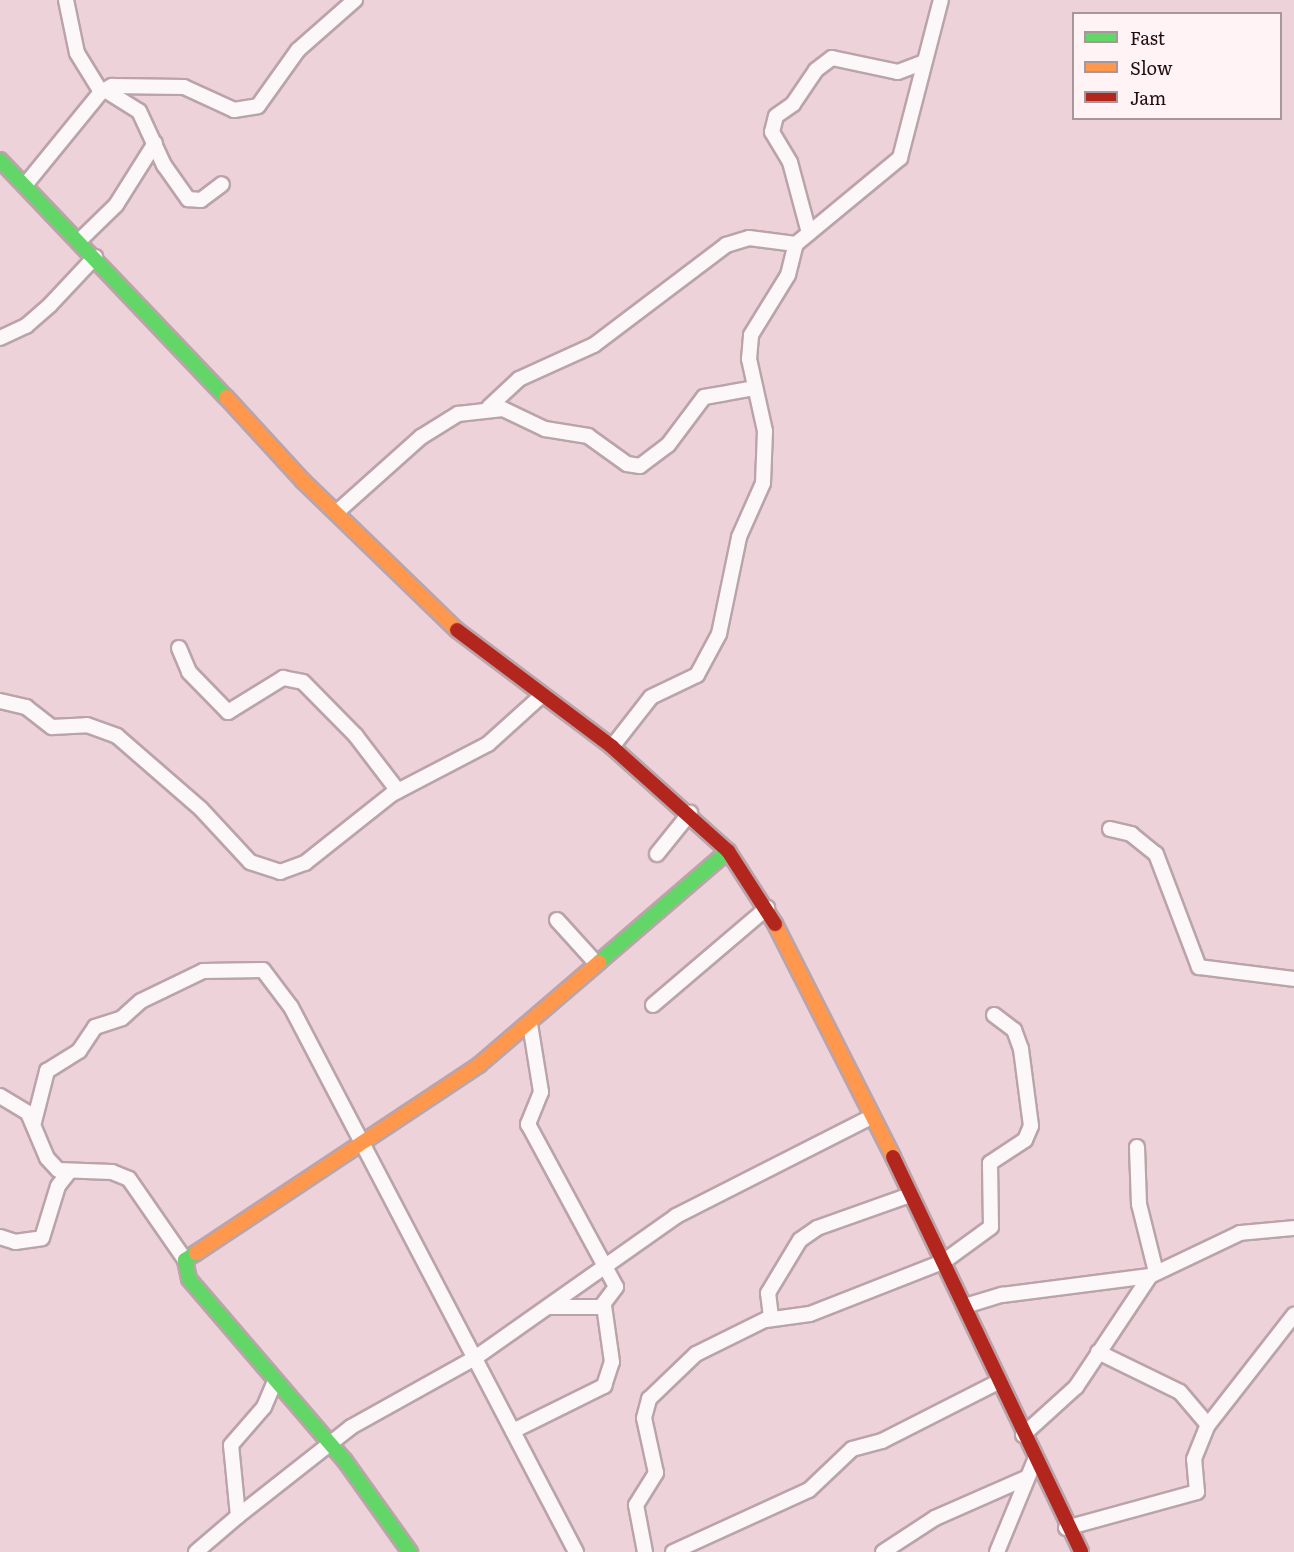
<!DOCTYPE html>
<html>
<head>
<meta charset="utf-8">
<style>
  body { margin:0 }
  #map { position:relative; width:1294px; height:1552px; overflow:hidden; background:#eed2d9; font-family:Literata,serif }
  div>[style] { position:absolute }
  .roads { filter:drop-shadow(2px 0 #baa4a9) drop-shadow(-2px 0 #baa4a9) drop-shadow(0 2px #baa4a9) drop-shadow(0 -2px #baa4a9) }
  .street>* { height:14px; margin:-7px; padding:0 7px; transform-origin:7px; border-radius:7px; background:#fcf8f9 }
  .fast>* { height:14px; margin:-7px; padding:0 7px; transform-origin:7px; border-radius:7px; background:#63d668 }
  .slow>* { height:14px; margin:-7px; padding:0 7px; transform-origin:7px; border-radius:7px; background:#ff974d }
  .jam>* { height:14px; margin:-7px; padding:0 7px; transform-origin:7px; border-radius:7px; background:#b3261e }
  span { translate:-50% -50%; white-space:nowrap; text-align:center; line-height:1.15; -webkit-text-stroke:4.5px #fff3f6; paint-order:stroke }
  .legend { position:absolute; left:1072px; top:12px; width:210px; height:108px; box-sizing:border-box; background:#fff3f6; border:2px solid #a6979b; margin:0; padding:8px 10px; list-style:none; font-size:18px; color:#200e13 }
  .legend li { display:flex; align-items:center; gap:12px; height:30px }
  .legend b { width:30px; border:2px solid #a6979b }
</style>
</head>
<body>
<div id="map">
  <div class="roads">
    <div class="street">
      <i style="left:66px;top:0;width:54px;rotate:78.3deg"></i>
      <i style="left:77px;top:53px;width:46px;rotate:58.4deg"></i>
      <i style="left:105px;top:90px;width:40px;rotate:32deg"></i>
      <i style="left:139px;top:111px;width:60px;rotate:65.2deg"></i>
      <i style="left:164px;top:165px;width:42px;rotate:54.8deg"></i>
      <i style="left:188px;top:199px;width:13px;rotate:4deg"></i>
      <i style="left:201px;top:200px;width:26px;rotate:-37deg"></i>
      <i style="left:26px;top:184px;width:119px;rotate:-50.8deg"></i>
      <i style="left:101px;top:92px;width:13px;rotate:-29deg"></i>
      <i style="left:112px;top:86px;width:72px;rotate:0.8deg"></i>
      <i style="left:184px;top:87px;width:55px;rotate:24.7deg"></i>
      <i style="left:234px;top:110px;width:24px;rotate:-9deg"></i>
      <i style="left:258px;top:106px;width:69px;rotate:-54.5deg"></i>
      <i style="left:298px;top:50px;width:76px;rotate:-41.3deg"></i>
      <i style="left:809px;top:233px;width:73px;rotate:-105deg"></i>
      <i style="left:790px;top:162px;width:35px;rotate:-121deg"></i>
      <i style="left:772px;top:132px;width:16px;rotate:-76deg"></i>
      <i style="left:776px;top:116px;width:21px;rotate:-35deg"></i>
      <i style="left:793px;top:104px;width:41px;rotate:-55.9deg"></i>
      <i style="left:816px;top:70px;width:20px;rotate:-37deg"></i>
      <i style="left:832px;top:58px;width:67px;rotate:12deg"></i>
      <i style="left:898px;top:72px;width:26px;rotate:-21deg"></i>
      <i style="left:79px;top:241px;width:52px;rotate:-44.2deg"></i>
      <i style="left:116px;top:205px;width:73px;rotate:-57.8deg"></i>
      <i style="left:0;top:338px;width:29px;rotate:-25deg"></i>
      <i style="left:26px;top:326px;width:32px;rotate:-41deg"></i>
      <i style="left:50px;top:305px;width:66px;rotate:-46.8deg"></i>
      <i style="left:489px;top:407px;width:41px;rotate:-43deg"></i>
      <i style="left:519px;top:379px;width:82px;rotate:-24.4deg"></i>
      <i style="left:594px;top:345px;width:166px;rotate:-37.1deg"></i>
      <i style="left:726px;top:245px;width:24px;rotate:-17deg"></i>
      <i style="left:749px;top:238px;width:47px;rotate:7.3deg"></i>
      <i style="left:337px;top:512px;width:113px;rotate:-41.8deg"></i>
      <i style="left:421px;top:437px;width:44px;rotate:-31.9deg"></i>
      <i style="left:458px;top:414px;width:45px;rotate:-6.3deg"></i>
      <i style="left:503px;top:409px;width:47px;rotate:25.5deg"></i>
      <i style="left:545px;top:429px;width:44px;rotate:9.2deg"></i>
      <i style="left:588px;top:436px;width:48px;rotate:35.7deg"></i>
      <i style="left:627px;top:464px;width:13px;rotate:9deg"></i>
      <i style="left:640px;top:466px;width:35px;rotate:-37deg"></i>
      <i style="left:668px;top:445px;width:60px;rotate:-53.1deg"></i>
      <i style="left:704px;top:397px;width:52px;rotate:-10deg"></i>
      <i style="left:179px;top:648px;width:26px;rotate:67deg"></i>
      <i style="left:189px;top:672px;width:56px;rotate:45.7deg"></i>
      <i style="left:228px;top:712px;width:65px;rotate:-31.7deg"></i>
      <i style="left:283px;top:678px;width:20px;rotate:11deg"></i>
      <i style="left:303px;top:682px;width:76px;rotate:45.5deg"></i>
      <i style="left:356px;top:736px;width:69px;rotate:52.6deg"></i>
      <i style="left:0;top:701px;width:27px;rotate:13deg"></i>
      <i style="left:26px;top:707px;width:33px;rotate:38deg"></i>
      <i style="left:52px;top:727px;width:35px;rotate:-3deg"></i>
      <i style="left:87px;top:725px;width:32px;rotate:20deg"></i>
      <i style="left:117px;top:736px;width:111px;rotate:41deg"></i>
      <i style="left:201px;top:809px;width:72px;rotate:47.2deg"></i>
      <i style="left:250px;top:862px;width:32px;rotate:18deg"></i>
      <i style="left:280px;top:872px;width:27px;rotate:-20deg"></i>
      <i style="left:305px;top:863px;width:111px;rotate:-38.4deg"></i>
      <i style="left:392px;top:794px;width:108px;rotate:-27.5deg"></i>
      <i style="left:488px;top:744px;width:70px;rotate:-42.1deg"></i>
      <i style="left:612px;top:747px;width:63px;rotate:-52deg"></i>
      <i style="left:651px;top:697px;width:51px;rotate:-25.6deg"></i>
      <i style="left:697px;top:675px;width:47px;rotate:-61.8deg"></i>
      <i style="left:719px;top:634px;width:99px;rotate:-78.3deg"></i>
      <i style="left:739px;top:537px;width:59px;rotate:-66deg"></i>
      <i style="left:763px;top:483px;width:52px;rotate:-87.8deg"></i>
      <i style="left:765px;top:431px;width:74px;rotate:-102.5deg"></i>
      <i style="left:749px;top:359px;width:24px;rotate:-85deg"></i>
      <i style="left:751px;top:335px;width:70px;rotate:-58.3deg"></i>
      <i style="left:788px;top:275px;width:32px;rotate:-76deg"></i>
      <i style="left:796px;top:244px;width:135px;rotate:-39.6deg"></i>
      <i style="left:900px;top:158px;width:163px;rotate:-75.5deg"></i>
      <i style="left:1110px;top:829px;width:22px;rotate:13deg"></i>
      <i style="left:1131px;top:834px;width:32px;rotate:39deg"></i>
      <i style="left:1156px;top:854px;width:121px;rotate:69.2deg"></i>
      <i style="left:1199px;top:967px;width:96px;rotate:7.2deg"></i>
      <i style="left:657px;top:854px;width:53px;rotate:-51.2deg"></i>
      <i style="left:557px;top:920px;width:58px;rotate:47.8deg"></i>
      <i style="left:653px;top:1005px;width:150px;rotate:-40.4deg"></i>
      <i style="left:530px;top:1024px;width:69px;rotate:80.8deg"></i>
      <i style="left:541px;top:1092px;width:35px;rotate:112deg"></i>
      <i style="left:528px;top:1124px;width:185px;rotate:61.6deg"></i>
      <i style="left:616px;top:1287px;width:25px;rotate:127deg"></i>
      <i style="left:601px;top:1307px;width:51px;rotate:180deg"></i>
      <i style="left:0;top:1096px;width:33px;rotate:31deg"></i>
      <i style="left:28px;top:1113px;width:49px;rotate:67.1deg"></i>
      <i style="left:47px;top:1158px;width:16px;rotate:47deg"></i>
      <i style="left:58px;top:1170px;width:54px;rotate:2.1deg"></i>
      <i style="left:112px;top:1172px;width:18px;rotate:22deg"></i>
      <i style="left:129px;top:1179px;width:98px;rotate:55.3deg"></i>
      <i style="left:34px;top:1122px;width:53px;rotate:-75.7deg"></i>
      <i style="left:47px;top:1071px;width:38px;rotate:-32deg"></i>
      <i style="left:79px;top:1051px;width:29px;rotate:-56deg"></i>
      <i style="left:95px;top:1027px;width:28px;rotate:-18deg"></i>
      <i style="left:122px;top:1018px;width:25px;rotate:-42deg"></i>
      <i style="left:141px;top:1001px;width:69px;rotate:-25.8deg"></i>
      <i style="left:203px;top:971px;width:60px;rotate:-1deg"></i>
      <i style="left:263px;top:970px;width:46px;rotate:52.9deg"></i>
      <i style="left:291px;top:1007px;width:615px;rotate:62.39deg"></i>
      <i style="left:1137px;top:1147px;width:57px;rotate:88deg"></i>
      <i style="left:1139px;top:1204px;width:70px;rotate:76deg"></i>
      <i style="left:0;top:1237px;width:16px;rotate:18deg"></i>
      <i style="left:15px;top:1242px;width:27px;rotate:-8deg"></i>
      <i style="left:42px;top:1238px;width:54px;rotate:-72.9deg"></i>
      <i style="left:58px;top:1186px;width:18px;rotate:-52deg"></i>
      <i style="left:965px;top:1306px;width:39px;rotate:-17deg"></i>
      <i style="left:1002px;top:1295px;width:149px;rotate:-7.3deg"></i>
      <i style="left:766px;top:1320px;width:44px;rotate:-7.8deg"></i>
      <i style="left:810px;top:1314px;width:143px;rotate:-21.4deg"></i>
      <i style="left:943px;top:1262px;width:59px;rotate:-36.1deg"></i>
      <i style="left:991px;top:1227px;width:64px;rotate:-90.9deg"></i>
      <i style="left:990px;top:1163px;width:42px;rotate:-33.3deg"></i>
      <i style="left:1025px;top:1140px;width:15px;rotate:-67deg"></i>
      <i style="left:1031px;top:1126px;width:78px;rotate:-97.4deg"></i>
      <i style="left:1021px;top:1049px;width:20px;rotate:-110deg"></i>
      <i style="left:1014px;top:1030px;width:25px;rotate:-143deg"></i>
      <i style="left:1098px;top:1352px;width:91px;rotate:26deg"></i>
      <i style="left:1180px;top:1392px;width:43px;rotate:49.7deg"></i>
      <i style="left:513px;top:1431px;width:102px;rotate:-26.3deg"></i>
      <i style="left:604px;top:1386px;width:25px;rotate:-72deg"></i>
      <i style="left:612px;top:1362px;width:57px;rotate:-98.1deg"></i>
      <i style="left:1023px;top:1435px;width:72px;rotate:-42.2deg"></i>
      <i style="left:1076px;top:1387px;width:133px;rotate:-56.3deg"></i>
      <i style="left:1150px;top:1276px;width:100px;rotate:-25.5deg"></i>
      <i style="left:1240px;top:1233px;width:54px;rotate:-5.3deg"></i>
      <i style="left:238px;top:1516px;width:144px;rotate:-38.2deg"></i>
      <i style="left:351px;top:1427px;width:142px;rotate:-29.1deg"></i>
      <i style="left:475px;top:1358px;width:246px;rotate:-35.2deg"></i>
      <i style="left:676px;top:1216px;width:219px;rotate:-26.9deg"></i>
      <i style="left:1066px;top:1528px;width:136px;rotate:-15.4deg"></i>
      <i style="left:1197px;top:1492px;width:33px;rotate:-95deg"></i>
      <i style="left:1194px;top:1459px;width:37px;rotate:-68deg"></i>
      <i style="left:1208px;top:1425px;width:140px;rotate:-52deg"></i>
      <i style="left:196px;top:1552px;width:55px;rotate:-40.6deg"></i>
      <i style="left:238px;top:1516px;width:71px;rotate:-95.6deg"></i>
      <i style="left:231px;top:1445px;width:50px;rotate:-49deg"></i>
      <i style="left:264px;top:1407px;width:25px;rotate:-67deg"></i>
      <i style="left:645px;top:1552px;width:48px;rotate:-100.8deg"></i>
      <i style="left:636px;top:1505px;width:38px;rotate:-58deg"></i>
      <i style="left:656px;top:1473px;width:56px;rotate:-102.3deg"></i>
      <i style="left:644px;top:1418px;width:20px;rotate:-75deg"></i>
      <i style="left:649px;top:1399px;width:65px;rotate:-43.8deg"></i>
      <i style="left:696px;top:1354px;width:84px;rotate:-26.3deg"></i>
      <i style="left:771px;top:1317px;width:24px;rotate:-97deg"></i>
      <i style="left:768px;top:1293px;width:62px;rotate:-58.9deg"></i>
      <i style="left:800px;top:1240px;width:21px;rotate:-35deg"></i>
      <i style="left:817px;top:1228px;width:99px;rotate:-19.5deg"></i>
      <i style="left:673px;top:1552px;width:149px;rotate:-24.5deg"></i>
      <i style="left:809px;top:1490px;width:59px;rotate:-43.6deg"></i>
      <i style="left:852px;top:1449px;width:31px;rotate:-15deg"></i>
      <i style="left:882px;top:1441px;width:128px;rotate:-27deg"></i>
      <i style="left:883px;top:1552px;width:62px;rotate:-33.2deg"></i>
      <i style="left:935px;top:1518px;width:99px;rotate:-23.7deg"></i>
      <i style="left:997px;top:1552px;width:100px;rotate:-67.6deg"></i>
    </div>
    <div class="fast">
      <i style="left:0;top:160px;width:327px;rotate:46.4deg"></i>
      <i style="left:599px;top:962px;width:170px;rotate:-40.7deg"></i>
      <i style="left:196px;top:1253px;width:13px;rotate:148deg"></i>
      <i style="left:185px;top:1260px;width:19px;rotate:78deg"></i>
      <i style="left:189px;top:1279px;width:240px;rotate:49.4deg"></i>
      <i style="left:345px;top:1461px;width:112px;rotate:54.5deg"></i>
    </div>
    <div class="slow">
      <i style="left:226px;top:397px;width:114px;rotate:47.5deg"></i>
      <i style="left:303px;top:481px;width:214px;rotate:44.1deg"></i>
      <i style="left:775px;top:924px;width:261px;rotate:63.1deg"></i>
      <i style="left:196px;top:1253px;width:340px;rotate:-33.6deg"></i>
      <i style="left:479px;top:1065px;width:158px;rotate:-40.6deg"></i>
    </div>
    <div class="jam">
      <i style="left:457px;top:630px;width:194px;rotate:37deg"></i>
      <i style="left:612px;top:747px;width:156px;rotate:41.9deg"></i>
      <i style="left:728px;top:851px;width:87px;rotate:57.2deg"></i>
      <i style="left:893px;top:1157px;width:437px;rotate:64.5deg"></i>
    </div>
  </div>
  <ul class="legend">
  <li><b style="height:8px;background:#63d668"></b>Fast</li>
  <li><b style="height:8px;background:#ff974d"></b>Slow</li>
  <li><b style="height:8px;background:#b3261e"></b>Jam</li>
  </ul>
</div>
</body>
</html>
